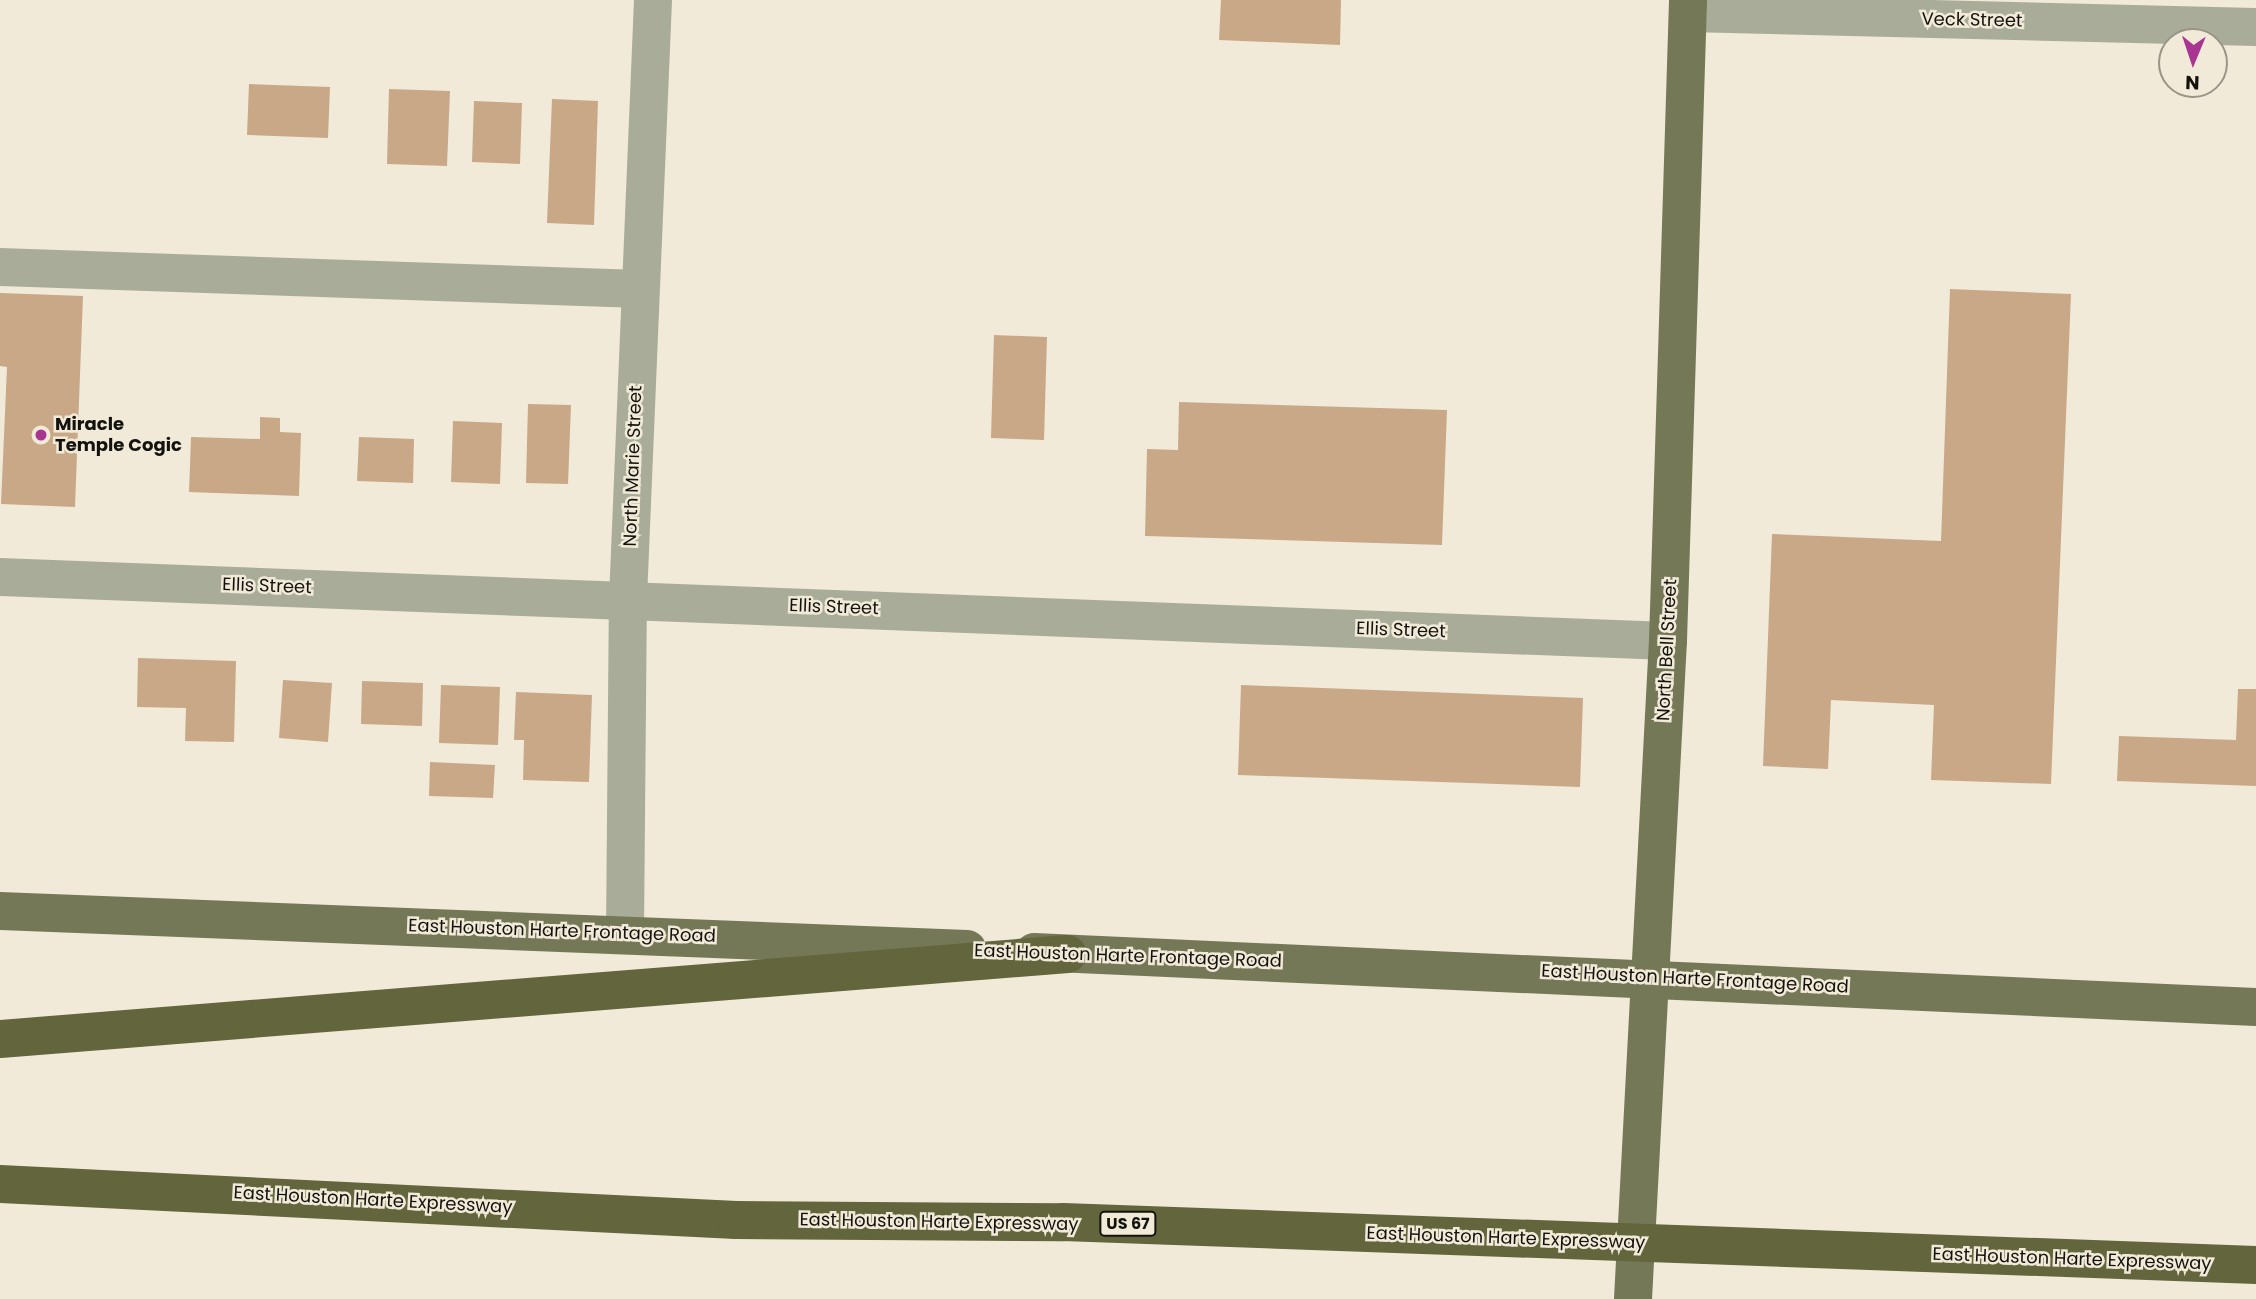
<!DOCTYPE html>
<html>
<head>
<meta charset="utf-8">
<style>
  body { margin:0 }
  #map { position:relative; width:2256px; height:1299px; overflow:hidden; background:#f1ead9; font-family:Poppins,sans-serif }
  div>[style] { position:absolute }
  .building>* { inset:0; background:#c9a887 }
  .minor>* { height:38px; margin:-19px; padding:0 19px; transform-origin:19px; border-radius:19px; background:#aaac9a }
  .major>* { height:38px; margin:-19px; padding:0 19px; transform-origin:19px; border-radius:19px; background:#757856 }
  .highway>* { height:38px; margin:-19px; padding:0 19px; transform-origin:19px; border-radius:19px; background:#63653d }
  .dots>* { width:19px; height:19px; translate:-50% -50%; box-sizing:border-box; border:4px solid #f1ead9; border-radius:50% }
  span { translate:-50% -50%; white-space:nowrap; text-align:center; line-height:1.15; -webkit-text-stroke:5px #f1ead9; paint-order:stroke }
  .shield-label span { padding:2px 5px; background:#f1ead9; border:2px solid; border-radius:5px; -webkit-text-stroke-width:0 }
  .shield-label { font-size:16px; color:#14120d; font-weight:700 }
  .street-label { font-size:18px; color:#14120d }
  .poi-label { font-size:18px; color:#14120d; font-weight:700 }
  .left { translate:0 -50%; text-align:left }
  .north { position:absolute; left:2158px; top:28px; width:70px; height:70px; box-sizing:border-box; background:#f1ead9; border:2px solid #999487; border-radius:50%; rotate:182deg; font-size:19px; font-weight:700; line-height:28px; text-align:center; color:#14120d }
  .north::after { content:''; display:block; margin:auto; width:24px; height:32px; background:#a73591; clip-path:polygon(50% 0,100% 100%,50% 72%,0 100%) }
</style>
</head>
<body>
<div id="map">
  <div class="building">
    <i style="clip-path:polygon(1221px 0,1341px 0,1340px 45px,1219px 40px)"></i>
    <i style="clip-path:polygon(249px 84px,330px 87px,328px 138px,247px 135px)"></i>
    <i style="clip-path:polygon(389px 89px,450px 91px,447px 166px,387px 164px)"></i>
    <i style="clip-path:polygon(552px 99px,598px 101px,594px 225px,547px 223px)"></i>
    <i style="clip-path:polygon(474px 101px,522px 103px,520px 164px,472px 162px)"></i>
    <i style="clip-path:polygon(1950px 289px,2071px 294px,2051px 784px,1931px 780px,1934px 705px,1831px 700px,1828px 769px,1763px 766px,1772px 534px,1941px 541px)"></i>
    <i style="clip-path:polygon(0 293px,83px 296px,75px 507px,1px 504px,7px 367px,0 366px)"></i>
    <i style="clip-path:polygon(994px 335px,1047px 337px,1044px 440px,991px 438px)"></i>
    <i style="clip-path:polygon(1179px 402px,1447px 410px,1442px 545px,1145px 536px,1147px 449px,1178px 450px)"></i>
    <i style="clip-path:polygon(528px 404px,571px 405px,568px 484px,526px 483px)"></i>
    <i style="clip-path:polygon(260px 417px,280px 418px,280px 432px,301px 433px,299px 496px,189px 492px,191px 437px,260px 439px)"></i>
    <i style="clip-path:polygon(453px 421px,502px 423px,500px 484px,451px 482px)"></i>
    <i style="clip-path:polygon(359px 437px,414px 439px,413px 483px,357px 481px)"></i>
    <i style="clip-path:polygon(138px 658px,236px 661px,234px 742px,185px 741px,186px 708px,137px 707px)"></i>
    <i style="clip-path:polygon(283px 680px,332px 683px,328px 742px,279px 738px)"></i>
    <i style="clip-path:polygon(362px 681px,423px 683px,422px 726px,361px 724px)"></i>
    <i style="clip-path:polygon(441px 685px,500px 687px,498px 745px,439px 743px)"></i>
    <i style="clip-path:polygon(1241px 685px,1583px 698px,1580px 787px,1238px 775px)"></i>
    <i style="clip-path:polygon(2238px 689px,2256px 689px,2256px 786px,2117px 781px,2119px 736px,2236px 740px)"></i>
    <i style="clip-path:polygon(516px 692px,592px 695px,589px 782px,523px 780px,524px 740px,514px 740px)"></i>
    <i style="clip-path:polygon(430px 762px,495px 765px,493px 798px,429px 796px)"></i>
  </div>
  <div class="minor">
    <i style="left:1688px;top:13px;width:568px;rotate:1.41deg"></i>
    <i style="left:0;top:267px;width:640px;rotate:1.97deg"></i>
    <i style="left:0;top:577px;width:1669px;rotate:2.2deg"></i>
    <i style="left:625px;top:933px;width:334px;rotate:-89.5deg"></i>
    <i style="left:628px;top:599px;width:600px;rotate:-87.61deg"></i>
  </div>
  <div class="major">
    <i style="left:0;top:911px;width:968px;rotate:2.25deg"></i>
    <i style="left:1034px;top:952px;width:1223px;rotate:2.58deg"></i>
    <i style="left:1633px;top:1299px;width:659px;rotate:-86.96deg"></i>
    <i style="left:1668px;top:641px;width:641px;rotate:-88.21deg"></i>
  </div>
  <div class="highway">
    <i style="left:0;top:1039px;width:1071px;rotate:-4.55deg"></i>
    <i style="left:0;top:1184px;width:737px;rotate:2.8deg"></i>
    <i style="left:736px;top:1220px;width:327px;rotate:0.4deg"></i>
    <i style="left:1063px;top:1222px;width:1194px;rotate:2.06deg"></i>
  </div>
  <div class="dots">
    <i style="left:41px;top:435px;background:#a73591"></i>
  </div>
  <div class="shield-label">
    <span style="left:1128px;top:1224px">US 67</span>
  </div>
  <div class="street-label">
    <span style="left:1972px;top:20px;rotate:1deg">Veck Street</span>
    <span style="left:633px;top:466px;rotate:-88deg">North Marie Street</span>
    <span style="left:267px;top:586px;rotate:2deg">Ellis Street</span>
    <span style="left:834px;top:607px;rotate:2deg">Ellis Street</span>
    <span style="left:1401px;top:630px;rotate:2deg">Ellis Street</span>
    <span style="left:1667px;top:650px;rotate:-87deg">North Bell Street</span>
    <span style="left:562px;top:931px;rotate:2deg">East Houston Harte Frontage Road</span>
    <span style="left:1128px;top:956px;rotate:2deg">East Houston Harte Frontage Road</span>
    <span style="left:1695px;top:979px;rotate:3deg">East Houston Harte Frontage Road</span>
    <span style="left:373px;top:1200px;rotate:3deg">East Houston Harte Expressway</span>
    <span style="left:939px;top:1222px;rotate:1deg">East Houston Harte Expressway</span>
    <span style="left:1506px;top:1238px;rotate:2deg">East Houston Harte Expressway</span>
    <span style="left:2072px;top:1259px;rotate:2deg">East Houston Harte Expressway</span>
  </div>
  <div class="poi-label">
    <span class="left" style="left:55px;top:435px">Miracle<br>Temple Cogic</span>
  </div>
  <div class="north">N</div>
</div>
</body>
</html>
